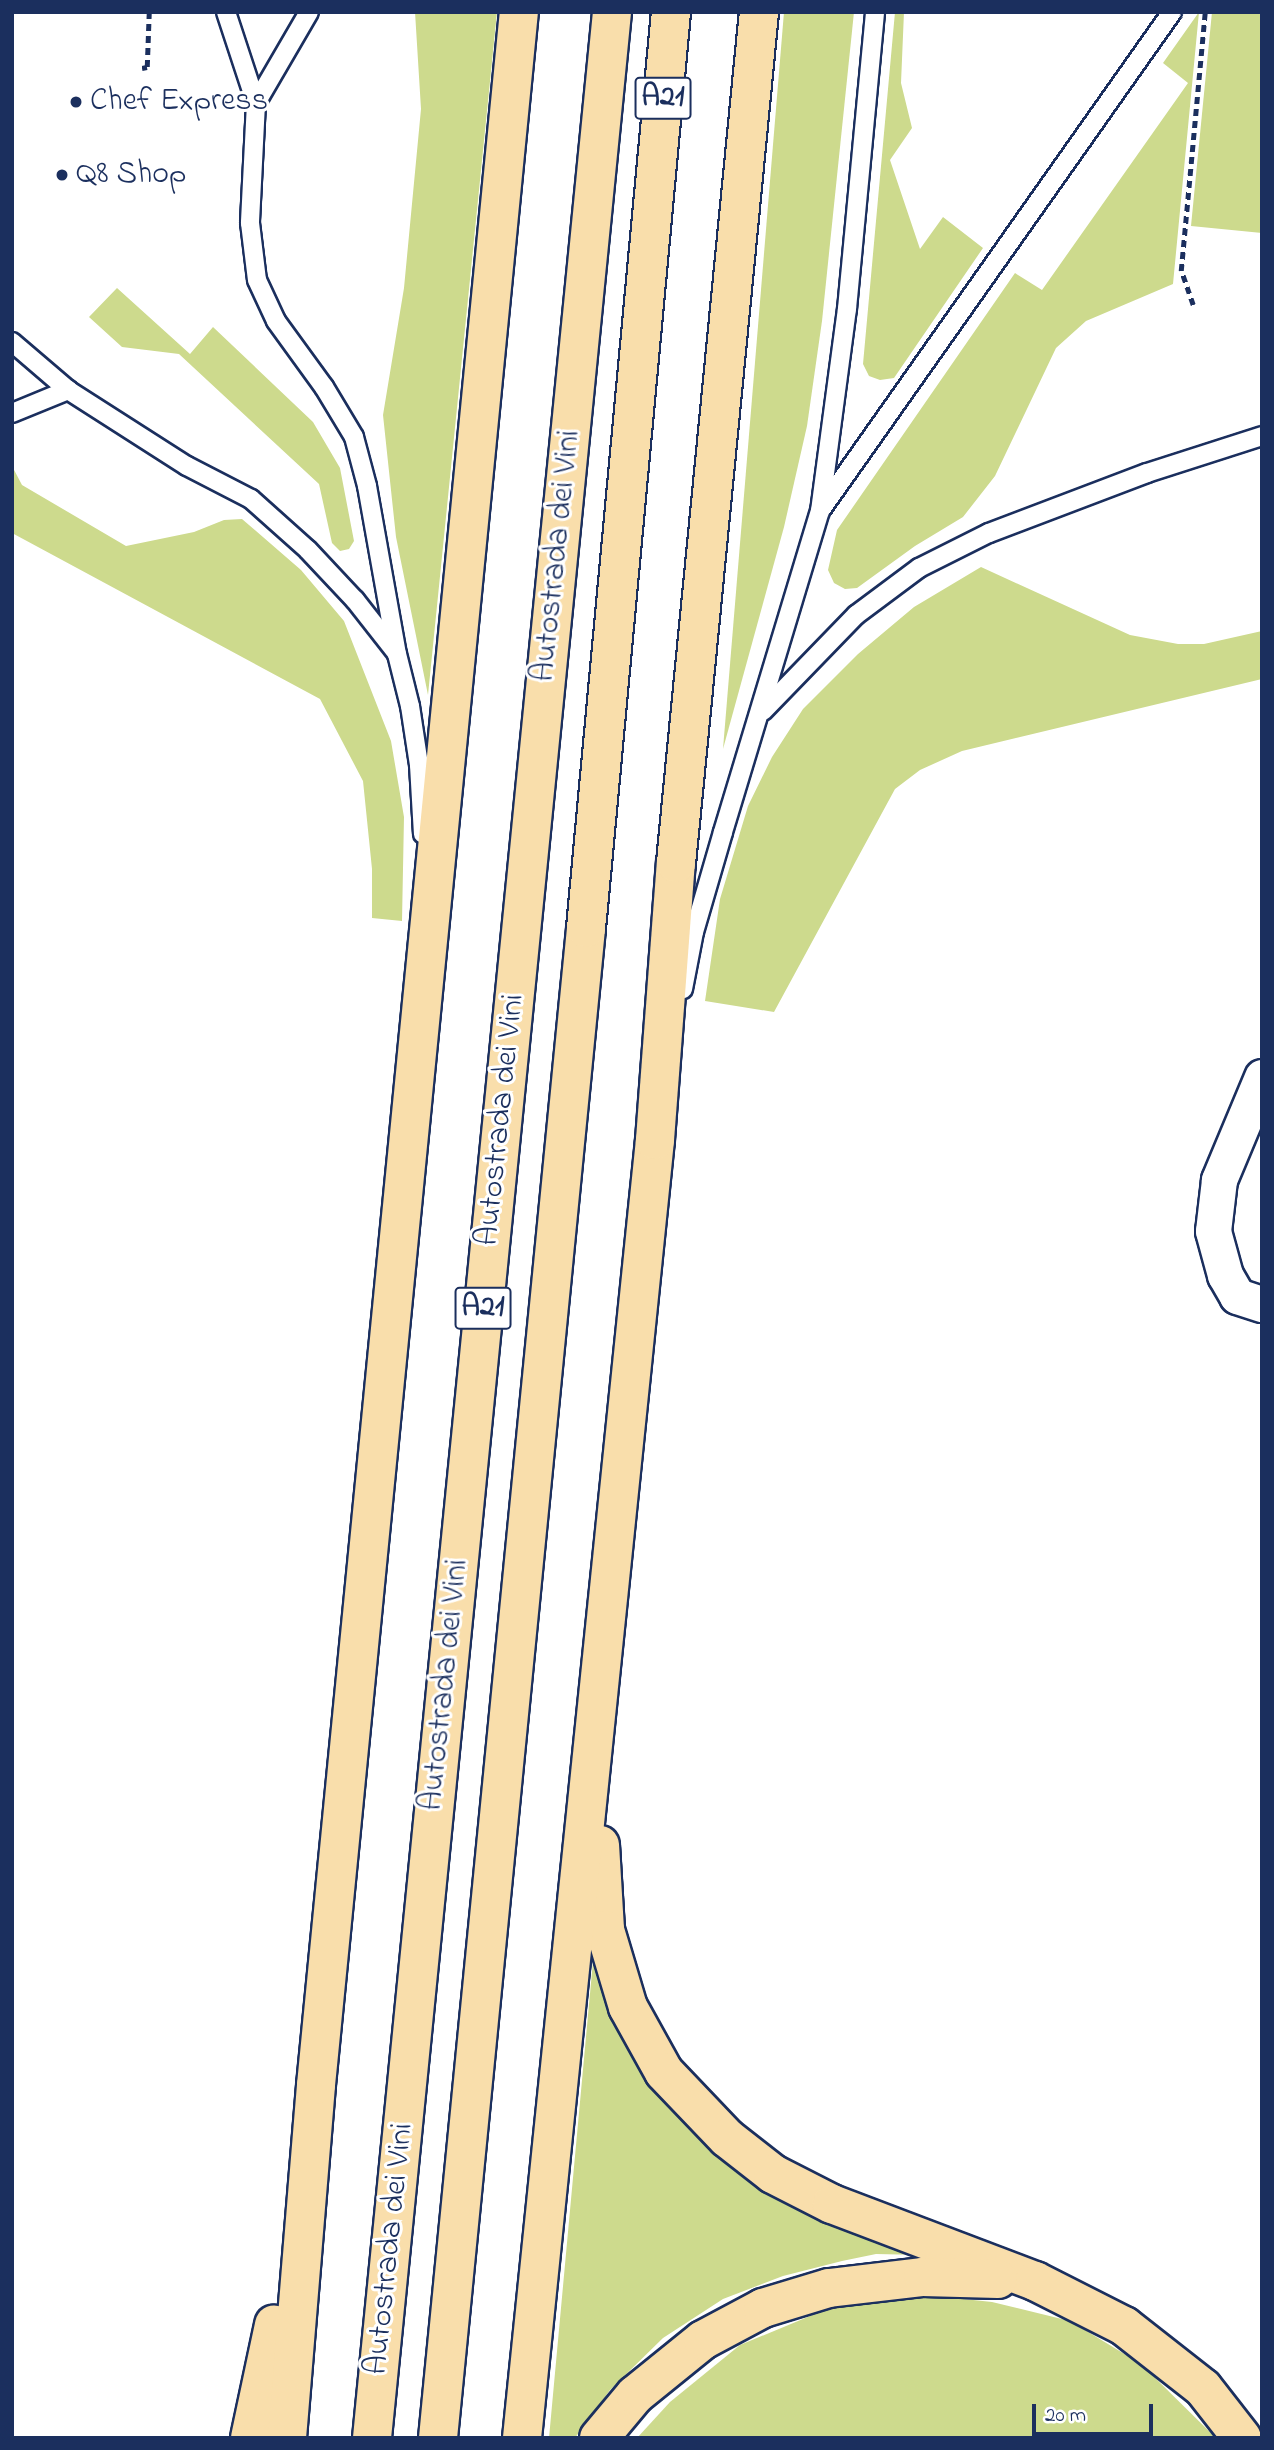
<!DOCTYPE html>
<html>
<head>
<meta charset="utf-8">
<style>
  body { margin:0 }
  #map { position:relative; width:1274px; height:2450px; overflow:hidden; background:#fff; font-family:"Indie Flower",sans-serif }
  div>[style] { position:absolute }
  .green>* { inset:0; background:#cdda8d }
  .path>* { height:4.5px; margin-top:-2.25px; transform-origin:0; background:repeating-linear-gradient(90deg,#1b2f5e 0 7px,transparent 0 12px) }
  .roads { filter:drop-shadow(2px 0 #1b2f5e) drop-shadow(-2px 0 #1b2f5e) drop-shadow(0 2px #1b2f5e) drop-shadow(0 -2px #1b2f5e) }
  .service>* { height:18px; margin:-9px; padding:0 9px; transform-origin:9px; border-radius:9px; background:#fff }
  .minor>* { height:35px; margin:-17.5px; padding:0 17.5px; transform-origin:17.5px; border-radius:17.5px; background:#fff }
  .motorway>* { height:38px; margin:-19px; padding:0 19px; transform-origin:19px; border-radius:19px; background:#f9deab }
  .dots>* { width:19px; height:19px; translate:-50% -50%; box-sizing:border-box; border:4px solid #fff; border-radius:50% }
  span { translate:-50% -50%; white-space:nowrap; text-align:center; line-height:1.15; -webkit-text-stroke:6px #fff; paint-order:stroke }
  .shield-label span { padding:2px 5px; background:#fff; border:2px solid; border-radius:5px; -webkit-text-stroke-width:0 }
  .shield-label { font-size:30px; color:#1b2f5e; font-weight:700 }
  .poi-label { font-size:32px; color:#1b2f5e }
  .left { translate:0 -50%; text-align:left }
  .street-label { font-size:32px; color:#1b2f5e }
  .frame { position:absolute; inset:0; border:14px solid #1b2f5e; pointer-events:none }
  .scale { position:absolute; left:1032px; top:2404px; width:121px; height:32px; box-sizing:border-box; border:4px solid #1b2f5e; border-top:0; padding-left:9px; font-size:21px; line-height:24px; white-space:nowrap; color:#1b2f5e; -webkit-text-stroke:5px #fff; paint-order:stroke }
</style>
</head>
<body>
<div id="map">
  <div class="green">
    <i style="clip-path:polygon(415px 12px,497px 12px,428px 695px,396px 537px,383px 415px,404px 288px,421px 109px)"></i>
    <i style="clip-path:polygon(784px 12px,854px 12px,822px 321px,807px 426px,784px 527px,723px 749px)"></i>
    <i style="clip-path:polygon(895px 12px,904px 12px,901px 83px,912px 128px,890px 160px,920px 249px,943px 217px,983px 248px,894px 378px,880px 380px,869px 376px,863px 364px)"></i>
    <i style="clip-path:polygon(1199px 12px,1173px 284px,1086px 321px,1056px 348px,995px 476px,963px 517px,915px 546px,857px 588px,845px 589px,834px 583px,828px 570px,837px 530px,1015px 273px,1042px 290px,1188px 83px,1163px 63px)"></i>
    <i style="clip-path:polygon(1212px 12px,1262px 12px,1262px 233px,1191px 226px)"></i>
    <i style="clip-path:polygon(117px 288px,190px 354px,213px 327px,313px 422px,340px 468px,354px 541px,349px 549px,340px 551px,332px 543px,319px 484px,179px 354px,122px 347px,89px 317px)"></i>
    <i style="clip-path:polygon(12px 466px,22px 485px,126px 546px,194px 532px,224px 520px,242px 519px,301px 570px,344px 621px,391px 741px,404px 817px,402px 921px,372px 918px,372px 869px,363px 781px,320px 699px,12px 533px)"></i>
    <i style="clip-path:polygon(981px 567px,1130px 635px,1178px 644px,1204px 644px,1262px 631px,1262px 679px,962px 751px,920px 770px,895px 789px,774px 1012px,705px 1001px,720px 899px,748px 806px,772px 757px,803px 709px,858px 654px,914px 607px)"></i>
    <i style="clip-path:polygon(593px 1961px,613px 2004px,675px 2108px,922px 2255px,876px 2254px,842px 2261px,783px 2276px,723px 2299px,663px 2338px,610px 2390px,575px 2438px,549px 2438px)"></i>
    <i style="clip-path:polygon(916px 2294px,992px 2302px,1070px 2321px,1141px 2364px,1216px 2438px,637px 2438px,670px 2402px,740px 2345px,827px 2309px)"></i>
  </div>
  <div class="path">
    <i style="left:142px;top:68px;width:5px;rotate:-11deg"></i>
    <i style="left:147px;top:67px;width:55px;rotate:-87.9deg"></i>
    <i style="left:1193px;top:305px;width:36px;rotate:-109deg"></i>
    <i style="left:1181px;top:271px;width:260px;rotate:-84.7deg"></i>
  </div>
  <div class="roads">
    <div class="service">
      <i style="left:226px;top:12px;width:96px;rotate:71.8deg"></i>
      <i style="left:309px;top:12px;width:105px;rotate:120.2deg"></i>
      <i style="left:256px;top:103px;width:120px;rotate:92.9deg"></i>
      <i style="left:250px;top:223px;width:57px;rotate:83deg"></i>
      <i style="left:257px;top:280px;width:45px;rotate:65.1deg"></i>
      <i style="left:276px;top:321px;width:82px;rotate:54deg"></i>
      <i style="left:324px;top:387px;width:58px;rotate:59deg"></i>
      <i style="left:354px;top:437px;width:51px;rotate:75.1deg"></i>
      <i style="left:367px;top:486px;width:171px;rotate:79.9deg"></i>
      <i style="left:397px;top:654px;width:54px;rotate:76deg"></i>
      <i style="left:410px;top:706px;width:60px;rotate:81.3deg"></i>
      <i style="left:419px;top:765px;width:69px;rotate:86.7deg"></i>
      <i style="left:12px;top:342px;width:74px;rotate:40.6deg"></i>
      <i style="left:68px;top:390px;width:141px;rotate:32.6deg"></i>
      <i style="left:187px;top:466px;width:72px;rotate:27.3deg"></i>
      <i style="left:251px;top:499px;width:76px;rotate:41.8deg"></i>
      <i style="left:308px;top:550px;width:69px;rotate:46.8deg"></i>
      <i style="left:355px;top:600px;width:65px;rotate:51.9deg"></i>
      <i style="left:12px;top:413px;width:61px;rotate:-22.3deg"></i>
      <i style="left:822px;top:508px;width:607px;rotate:-54.79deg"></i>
      <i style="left:763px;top:711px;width:134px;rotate:-45.9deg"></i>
      <i style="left:856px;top:615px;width:79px;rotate:-36.7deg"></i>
      <i style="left:919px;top:568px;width:78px;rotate:-26.6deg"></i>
      <i style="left:989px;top:533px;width:169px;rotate:-20.8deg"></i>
      <i style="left:1147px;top:473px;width:121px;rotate:-17.8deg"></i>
      <i style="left:683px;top:989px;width:58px;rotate:-79.1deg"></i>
      <i style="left:694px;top:932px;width:104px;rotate:-73.8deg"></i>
      <i style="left:723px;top:832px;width:335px;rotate:-73.2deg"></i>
      <i style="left:820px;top:511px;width:204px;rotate:-82.4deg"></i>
      <i style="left:847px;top:309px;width:298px;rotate:-84.6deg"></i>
    </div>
    <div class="minor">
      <i style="left:1262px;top:1077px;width:112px;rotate:112.7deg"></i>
      <i style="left:1219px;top:1180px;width:51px;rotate:96.7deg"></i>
      <i style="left:1213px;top:1231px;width:46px;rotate:74.7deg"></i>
      <i style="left:1225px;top:1275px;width:24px;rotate:60deg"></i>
      <i style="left:1237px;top:1296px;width:26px;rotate:18deg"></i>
    </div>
    <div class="motorway">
      <i style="left:600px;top:1845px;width:85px;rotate:86.6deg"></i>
      <i style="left:605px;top:1930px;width:80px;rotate:73.4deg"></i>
      <i style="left:628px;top:2007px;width:74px;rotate:61deg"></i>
      <i style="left:664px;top:2072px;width:91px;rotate:46.3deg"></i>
      <i style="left:727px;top:2138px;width:58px;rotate:38deg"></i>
      <i style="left:773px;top:2174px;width:66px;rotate:27deg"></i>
      <i style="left:832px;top:2204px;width:217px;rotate:20.8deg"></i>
      <i style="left:1035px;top:2281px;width:100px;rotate:26.8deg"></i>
      <i style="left:1124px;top:2326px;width:100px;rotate:38.1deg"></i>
      <i style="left:1203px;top:2388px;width:63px;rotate:52deg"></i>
      <i style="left:250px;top:2438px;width:116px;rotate:-78deg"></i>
      <i style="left:287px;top:2438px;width:354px;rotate:-85.3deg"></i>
      <i style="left:316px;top:2085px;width:2083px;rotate:-84.41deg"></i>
      <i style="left:372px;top:2438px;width:2438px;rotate:-84.35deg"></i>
      <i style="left:438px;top:2438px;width:1517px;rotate:-84.4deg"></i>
      <i style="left:586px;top:928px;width:920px;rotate:-84.7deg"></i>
      <i style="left:522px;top:2438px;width:1305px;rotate:-84.15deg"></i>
      <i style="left:655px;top:1140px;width:278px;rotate:-85.7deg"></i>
      <i style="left:676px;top:863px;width:855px;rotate:-84.43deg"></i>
      <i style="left:599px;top:2438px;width:56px;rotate:-50.1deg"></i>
      <i style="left:635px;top:2395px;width:87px;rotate:-39deg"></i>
      <i style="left:703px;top:2340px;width:68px;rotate:-28.1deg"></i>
      <i style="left:763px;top:2308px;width:69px;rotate:-16.9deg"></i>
      <i style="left:829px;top:2288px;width:95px;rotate:-6.7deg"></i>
      <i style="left:923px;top:2277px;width:75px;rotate:1.5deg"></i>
    </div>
  </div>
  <div class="dots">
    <i style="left:76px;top:102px;background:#1b2f5e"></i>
    <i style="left:62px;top:175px;background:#1b2f5e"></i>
  </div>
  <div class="shield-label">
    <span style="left:663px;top:98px">A21</span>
    <span style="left:483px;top:1308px">A21</span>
  </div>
  <div class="poi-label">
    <span class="left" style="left:90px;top:102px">Chef Express</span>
    <span class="left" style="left:76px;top:175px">Q8 Shop</span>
  </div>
  <div class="street-label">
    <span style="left:558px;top:556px;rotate:-84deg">Autostrada dei Vini</span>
    <span style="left:502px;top:1120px;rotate:-84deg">Autostrada dei Vini</span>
    <span style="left:446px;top:1685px;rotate:-84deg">Autostrada dei Vini</span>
    <span style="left:391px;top:2249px;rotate:-84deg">Autostrada dei Vini</span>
  </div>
  <div class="frame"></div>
  <div class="scale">20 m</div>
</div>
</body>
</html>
